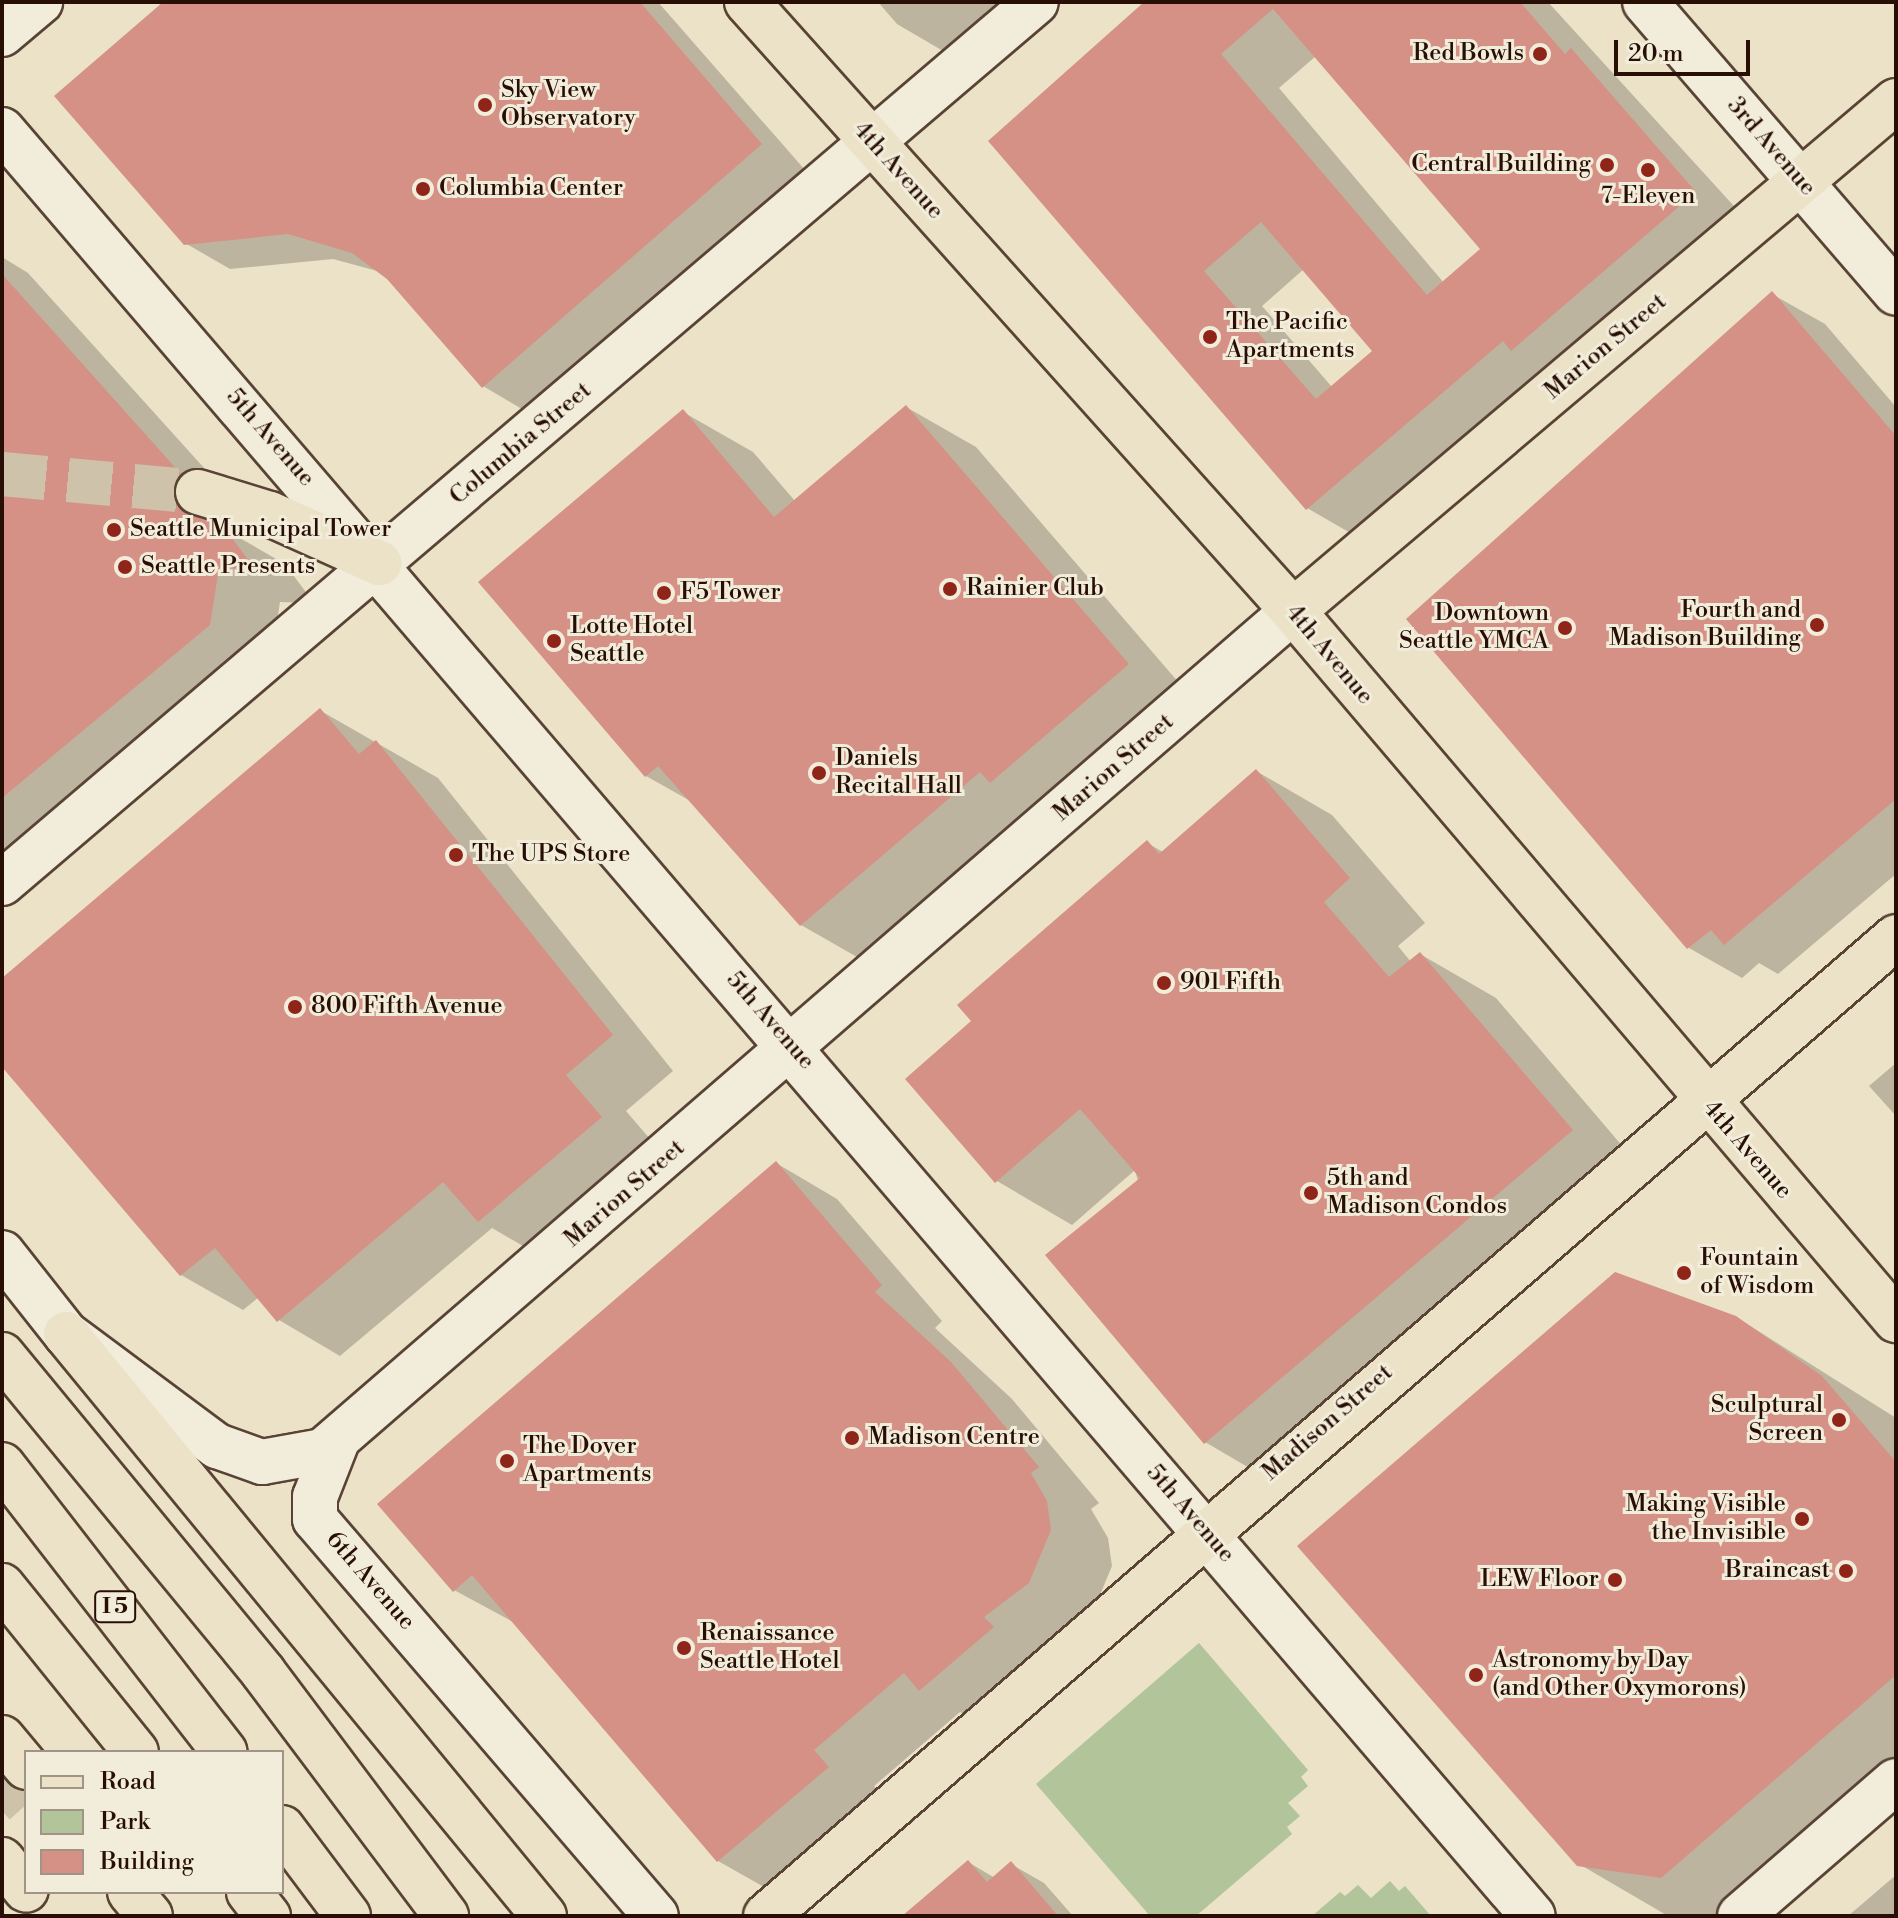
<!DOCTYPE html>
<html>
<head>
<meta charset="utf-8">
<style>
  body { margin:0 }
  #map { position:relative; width:1898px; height:1918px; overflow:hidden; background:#ebe2c7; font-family:"Libre Bodoni",serif }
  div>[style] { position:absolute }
  .green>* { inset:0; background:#b1c49a }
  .shadow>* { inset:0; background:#0003 }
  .building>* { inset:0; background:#d59185 }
  .motorway-tunnel>* { height:44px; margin-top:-22px; transform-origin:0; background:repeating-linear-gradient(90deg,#cec2aa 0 44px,transparent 0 66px) }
  .roads { filter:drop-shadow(2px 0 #594335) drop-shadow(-2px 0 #594335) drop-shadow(0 2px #594335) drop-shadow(0 -2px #594335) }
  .tertiary>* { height:44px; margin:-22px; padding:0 22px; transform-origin:22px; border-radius:22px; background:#f2ecdb }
  .secondary>* { height:44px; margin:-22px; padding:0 22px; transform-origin:22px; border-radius:22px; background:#f2ecdb }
  .primary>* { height:44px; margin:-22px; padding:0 22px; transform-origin:22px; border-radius:22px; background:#ebe2c7 }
  .motorway>* { height:44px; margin:-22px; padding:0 22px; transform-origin:22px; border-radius:22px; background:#ebe2c7 }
  .dots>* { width:22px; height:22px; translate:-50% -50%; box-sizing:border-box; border:4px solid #f2ecdb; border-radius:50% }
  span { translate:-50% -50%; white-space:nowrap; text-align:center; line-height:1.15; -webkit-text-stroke:6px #f2ecdb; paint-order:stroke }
  .shield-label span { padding:2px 6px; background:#f2ecdb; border:2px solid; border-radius:6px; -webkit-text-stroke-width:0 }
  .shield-label { font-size:22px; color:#280e04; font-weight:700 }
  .poi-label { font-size:24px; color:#280e04 }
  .right { translate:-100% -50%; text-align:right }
  .left { translate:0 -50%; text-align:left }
  .street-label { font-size:24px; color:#280e04 }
  .frame { position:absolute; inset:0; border:4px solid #280e04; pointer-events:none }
  .legend { position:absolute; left:24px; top:1750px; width:260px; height:144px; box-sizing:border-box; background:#f2ecdb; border:2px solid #a19385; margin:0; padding:10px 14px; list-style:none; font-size:24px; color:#280e04 }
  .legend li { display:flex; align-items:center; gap:16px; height:40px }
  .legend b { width:40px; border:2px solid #a19385 }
  .scale { position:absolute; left:1614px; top:40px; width:136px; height:36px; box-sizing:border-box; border:4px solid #280e04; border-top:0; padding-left:10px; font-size:24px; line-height:28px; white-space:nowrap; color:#280e04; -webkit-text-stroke:6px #f2ecdb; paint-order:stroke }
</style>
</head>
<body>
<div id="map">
  <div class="green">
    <i style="clip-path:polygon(1199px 1643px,1308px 1770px,1301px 1777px,1308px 1786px,1288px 1803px,1300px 1816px,1287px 1827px,1292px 1834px,1196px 1916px,1150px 1916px,1036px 1784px)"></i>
    <i style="clip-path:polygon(1390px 1881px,1399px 1891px,1405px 1886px,1431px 1916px,1312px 1916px,1340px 1892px,1345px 1896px,1358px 1885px,1371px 1898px)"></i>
  </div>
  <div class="shadow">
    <i style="clip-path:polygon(166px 2px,658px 2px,805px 170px,527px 412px,483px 386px,381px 272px,333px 259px,230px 269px,185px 243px)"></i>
    <i style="clip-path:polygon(878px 2px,1021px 2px,955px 58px,897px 24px)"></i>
    <i style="clip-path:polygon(evenodd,1145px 2px,1548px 2px,1753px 227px,1366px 542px,1307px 508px,990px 141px,1145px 2px,1316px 56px,1483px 249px,1444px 283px,1279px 88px,1316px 56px,1145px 2px,1304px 269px,1375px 351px,1332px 387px,1262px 306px,1304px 269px)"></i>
    <i style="clip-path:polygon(2px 257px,28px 273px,242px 510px,238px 537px,285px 564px,314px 603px,280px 602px,271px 660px,2px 886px)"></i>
    <i style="clip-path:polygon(1772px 294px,1825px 324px,1896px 407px,1896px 874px,1778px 974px,1759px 963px,1742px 978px,1689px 948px,1409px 619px)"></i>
    <i style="clip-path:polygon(906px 407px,976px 447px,1198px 705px,871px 965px,801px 925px,694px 803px,646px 776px,481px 582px,683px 412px,753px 452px,795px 501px)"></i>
    <i style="clip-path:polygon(321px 711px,438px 778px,673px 1071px,626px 1111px,662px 1153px,540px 1256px,492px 1228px,340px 1356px,279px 1320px,259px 1297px,243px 1310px,181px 1275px,2px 1064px,2px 981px)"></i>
    <i style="clip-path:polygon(1256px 771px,1332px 815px,1425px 923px,1398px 946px,1411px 962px,1420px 954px,1496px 998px,1647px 1175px,1280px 1486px,1205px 1442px,1135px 1170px,1072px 1225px,997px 1181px,974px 1022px,1147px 843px,1163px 852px)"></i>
    <i style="clip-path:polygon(1896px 1063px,1896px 1116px,1869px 1086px)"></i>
    <i style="clip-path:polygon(776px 1163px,837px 1199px,942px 1321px,935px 1328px,1012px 1399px,1099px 1503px,1091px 1509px,1108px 1538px,1112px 1566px,1090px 1619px,982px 1725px,960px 1712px,874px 1786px,889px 1803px,780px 1896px,718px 1861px,517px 1624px,454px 1590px)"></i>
    <i style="clip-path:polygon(1736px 1317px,1896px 1418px,1896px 1810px,1773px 1916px,1668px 1916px,1579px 1864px)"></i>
    <i style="clip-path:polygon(968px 1862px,995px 1878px,1011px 1864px,1044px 1883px,1073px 1916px,905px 1916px)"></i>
    <i style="clip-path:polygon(1896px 1875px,1896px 1916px,1848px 1916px)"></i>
  </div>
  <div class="building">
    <i style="clip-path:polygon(163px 2px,640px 2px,762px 144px,482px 388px,387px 279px,352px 253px,288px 234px,184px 245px,54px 96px)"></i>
    <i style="clip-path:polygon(evenodd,1144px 2px,1520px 2px,1565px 54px,1571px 48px,1696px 192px,1511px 351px,1503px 341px,1306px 510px,988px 141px,1144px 2px,1273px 9px,1480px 249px,1427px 295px,1221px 54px,1273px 9px,1144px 2px,1261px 222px,1372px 351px,1316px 399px,1204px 271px,1261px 222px)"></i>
    <i style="clip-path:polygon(2px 274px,181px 474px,174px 485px,179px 508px,223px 526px,255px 569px,219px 568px,210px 625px,2px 798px)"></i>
    <i style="clip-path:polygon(1772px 291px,1896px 436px,1896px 799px,1724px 945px,1711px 930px,1687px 949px,1406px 619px)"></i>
    <i style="clip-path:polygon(906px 405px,1129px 664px,990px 783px,980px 772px,800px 926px,658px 766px,645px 777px,478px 582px,683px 409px,774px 517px)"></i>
    <i style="clip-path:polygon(320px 708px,359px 754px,376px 740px,613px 1035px,566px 1075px,602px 1117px,478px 1222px,443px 1182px,277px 1322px,215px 1248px,180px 1276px,2px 1067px,2px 978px)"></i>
    <i style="clip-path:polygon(1256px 769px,1350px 878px,1324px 902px,1389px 977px,1420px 952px,1573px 1130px,1204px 1444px,1045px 1255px,1140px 1178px,1080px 1109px,995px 1183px,905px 1079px,971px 1021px,957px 1005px,1147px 840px,1159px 854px)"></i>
    <i style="clip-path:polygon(776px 1161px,882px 1285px,875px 1292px,951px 1362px,1039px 1467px,1031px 1473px,1047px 1501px,1051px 1530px,1029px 1583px,984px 1617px,994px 1627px,919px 1691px,904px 1673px,814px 1750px,829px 1767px,717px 1862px,472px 1575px,453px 1592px,377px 1504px)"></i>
    <i style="clip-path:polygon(1615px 1272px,1736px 1316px,1822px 1376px,1896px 1462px,1896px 1675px,1661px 1878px,1577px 1866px,1297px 1546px)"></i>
    <i style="clip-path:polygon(968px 1860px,987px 1882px,1011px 1861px,1058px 1916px,902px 1916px)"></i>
  </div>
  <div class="motorway-tunnel">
    <i style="left:2px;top:474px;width:197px;rotate:5.2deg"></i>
    <i style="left:2px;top:1778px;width:36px;rotate:48deg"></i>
  </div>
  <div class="roads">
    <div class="tertiary">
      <i style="left:2px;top:34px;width:50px;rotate:-40.1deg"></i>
      <i style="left:2px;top:883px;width:1358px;rotate:-40.43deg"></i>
      <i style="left:1740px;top:1916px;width:206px;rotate:-40.9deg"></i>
    </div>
    <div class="secondary">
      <i style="left:1645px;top:2px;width:384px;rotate:49.2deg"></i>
      <i style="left:2px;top:130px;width:2352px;rotate:49.4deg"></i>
      <i style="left:2px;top:1253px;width:103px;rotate:51.7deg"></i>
      <i style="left:66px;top:1334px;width:188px;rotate:36.6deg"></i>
      <i style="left:217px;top:1446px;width:48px;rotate:19.6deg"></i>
      <i style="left:262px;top:1462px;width:62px;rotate:-10.2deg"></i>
      <i style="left:323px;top:1451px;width:1283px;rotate:-40.89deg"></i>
      <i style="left:337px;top:1441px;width:60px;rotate:111.4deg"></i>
      <i style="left:315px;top:1497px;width:22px;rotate:90deg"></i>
      <i style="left:315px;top:1519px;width:523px;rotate:49.34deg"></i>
    </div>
    <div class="primary">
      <i style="left:747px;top:2px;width:818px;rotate:48.12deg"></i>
      <i style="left:1293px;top:611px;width:931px;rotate:49.62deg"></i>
      <i style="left:1293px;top:611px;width:790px;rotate:-40.22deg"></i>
      <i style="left:766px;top:1916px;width:1495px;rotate:-40.9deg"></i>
    </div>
    <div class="motorway">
      <i style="left:198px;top:492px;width:75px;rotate:17deg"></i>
      <i style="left:270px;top:514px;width:120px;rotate:24.2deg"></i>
      <i style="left:66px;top:1334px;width:753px;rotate:50.6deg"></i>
      <i style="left:2px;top:1355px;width:411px;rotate:50.5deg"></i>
      <i style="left:263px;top:1672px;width:305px;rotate:53.1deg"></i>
      <i style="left:2px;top:1465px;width:363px;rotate:52.2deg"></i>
      <i style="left:2px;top:1586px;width:213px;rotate:51.1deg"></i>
      <i style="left:2px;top:1738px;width:38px;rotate:50deg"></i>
      <i style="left:282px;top:1828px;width:110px;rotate:53.1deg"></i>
      <i style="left:2px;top:1860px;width:38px;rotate:51deg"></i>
      <i style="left:130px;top:1892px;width:31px;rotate:50deg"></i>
      <i style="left:249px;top:1892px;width:31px;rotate:52deg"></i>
    </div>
  </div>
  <div class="dots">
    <i style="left:1540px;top:54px;background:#8f2418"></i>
    <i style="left:485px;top:105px;background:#8f2418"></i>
    <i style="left:1607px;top:165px;background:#8f2418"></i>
    <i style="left:1648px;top:170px;background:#8f2418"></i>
    <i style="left:423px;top:189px;background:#8f2418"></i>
    <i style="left:1210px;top:337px;background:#8f2418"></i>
    <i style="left:114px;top:530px;background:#8f2418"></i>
    <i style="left:125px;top:567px;background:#8f2418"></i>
    <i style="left:950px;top:589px;background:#8f2418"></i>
    <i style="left:664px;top:593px;background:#8f2418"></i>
    <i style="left:1817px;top:625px;background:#8f2418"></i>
    <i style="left:1565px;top:628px;background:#8f2418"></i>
    <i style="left:554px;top:641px;background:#8f2418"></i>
    <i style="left:819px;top:773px;background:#8f2418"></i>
    <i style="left:456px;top:855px;background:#8f2418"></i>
    <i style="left:1164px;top:983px;background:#8f2418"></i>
    <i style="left:295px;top:1007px;background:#8f2418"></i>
    <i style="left:1311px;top:1193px;background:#8f2418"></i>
    <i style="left:1684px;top:1273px;background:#8f2418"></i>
    <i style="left:1839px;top:1420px;background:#8f2418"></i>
    <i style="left:852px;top:1438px;background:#8f2418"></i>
    <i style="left:507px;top:1461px;background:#8f2418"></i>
    <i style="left:1802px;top:1519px;background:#8f2418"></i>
    <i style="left:1846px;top:1571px;background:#8f2418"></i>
    <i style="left:1615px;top:1580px;background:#8f2418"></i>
    <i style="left:684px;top:1648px;background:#8f2418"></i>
    <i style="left:1476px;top:1675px;background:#8f2418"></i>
  </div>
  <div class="shield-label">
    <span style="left:115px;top:1607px">I 5</span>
  </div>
  <div class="poi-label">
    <span class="right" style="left:1524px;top:54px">Red Bowls</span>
    <span class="left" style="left:501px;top:105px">Sky View<br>Observatory</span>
    <span class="right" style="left:1591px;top:165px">Central Building</span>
    <span class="left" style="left:439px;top:189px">Columbia Center</span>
    <span style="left:1648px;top:197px">7-Eleven</span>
    <span class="left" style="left:1226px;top:337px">The Pacific<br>Apartments</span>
    <span class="left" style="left:130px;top:530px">Seattle Municipal Tower</span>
    <span class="left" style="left:141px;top:567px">Seattle Presents</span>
    <span class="left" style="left:966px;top:589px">Rainier Club</span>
    <span class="left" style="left:680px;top:593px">F5 Tower</span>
    <span class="right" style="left:1801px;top:625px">Fourth and<br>Madison Building</span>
    <span class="right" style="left:1549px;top:628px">Downtown<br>Seattle YMCA</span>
    <span class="left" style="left:570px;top:641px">Lotte Hotel<br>Seattle</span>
    <span class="left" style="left:835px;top:773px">Daniels<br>Recital Hall</span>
    <span class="left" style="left:472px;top:855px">The UPS Store</span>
    <span class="left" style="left:1180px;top:983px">901 Fifth</span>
    <span class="left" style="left:311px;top:1007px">800 Fifth Avenue</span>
    <span class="left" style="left:1327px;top:1193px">5th and<br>Madison Condos</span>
    <span class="left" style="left:1700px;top:1273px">Fountain<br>of Wisdom</span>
    <span class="right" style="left:1823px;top:1420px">Sculptural<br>Screen</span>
    <span class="left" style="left:868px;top:1438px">Madison Centre</span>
    <span class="left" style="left:523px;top:1461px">The Dover<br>Apartments</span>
    <span class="right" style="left:1786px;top:1519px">Making Visible<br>the Invisible</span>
    <span class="right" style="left:1830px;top:1571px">Braincast</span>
    <span class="right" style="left:1599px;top:1580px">LEW Floor</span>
    <span class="left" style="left:700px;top:1648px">Renaissance<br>Seattle Hotel</span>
    <span class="left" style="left:1492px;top:1675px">Astronomy by Day<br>(and Other Oxymorons)</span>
  </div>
  <div class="street-label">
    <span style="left:1771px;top:147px;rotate:49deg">3rd Avenue</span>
    <span style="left:898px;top:171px;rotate:48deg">4th Avenue</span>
    <span style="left:1606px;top:347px;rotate:-40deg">Marion Street</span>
    <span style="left:270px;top:438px;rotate:49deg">5th Avenue</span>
    <span style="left:521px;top:444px;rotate:-40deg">Columbia Street</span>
    <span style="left:1329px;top:655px;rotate:50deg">4th Avenue</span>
    <span style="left:1114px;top:768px;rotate:-41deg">Marion Street</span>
    <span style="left:770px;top:1021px;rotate:49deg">5th Avenue</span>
    <span style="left:1747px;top:1150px;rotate:49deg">4th Avenue</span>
    <span style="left:625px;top:1194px;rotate:-41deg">Marion Street</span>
    <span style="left:1328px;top:1423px;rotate:-41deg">Madison Street</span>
    <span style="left:1190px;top:1514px;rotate:49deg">5th Avenue</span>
    <span style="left:370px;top:1581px;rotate:49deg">6th Avenue</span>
  </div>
  <div class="frame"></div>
  <ul class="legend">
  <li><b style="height:10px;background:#ebe2c7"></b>Road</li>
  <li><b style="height:22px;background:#b1c49a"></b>Park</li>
  <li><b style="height:22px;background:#d59185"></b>Building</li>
  </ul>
  <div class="scale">20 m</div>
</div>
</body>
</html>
